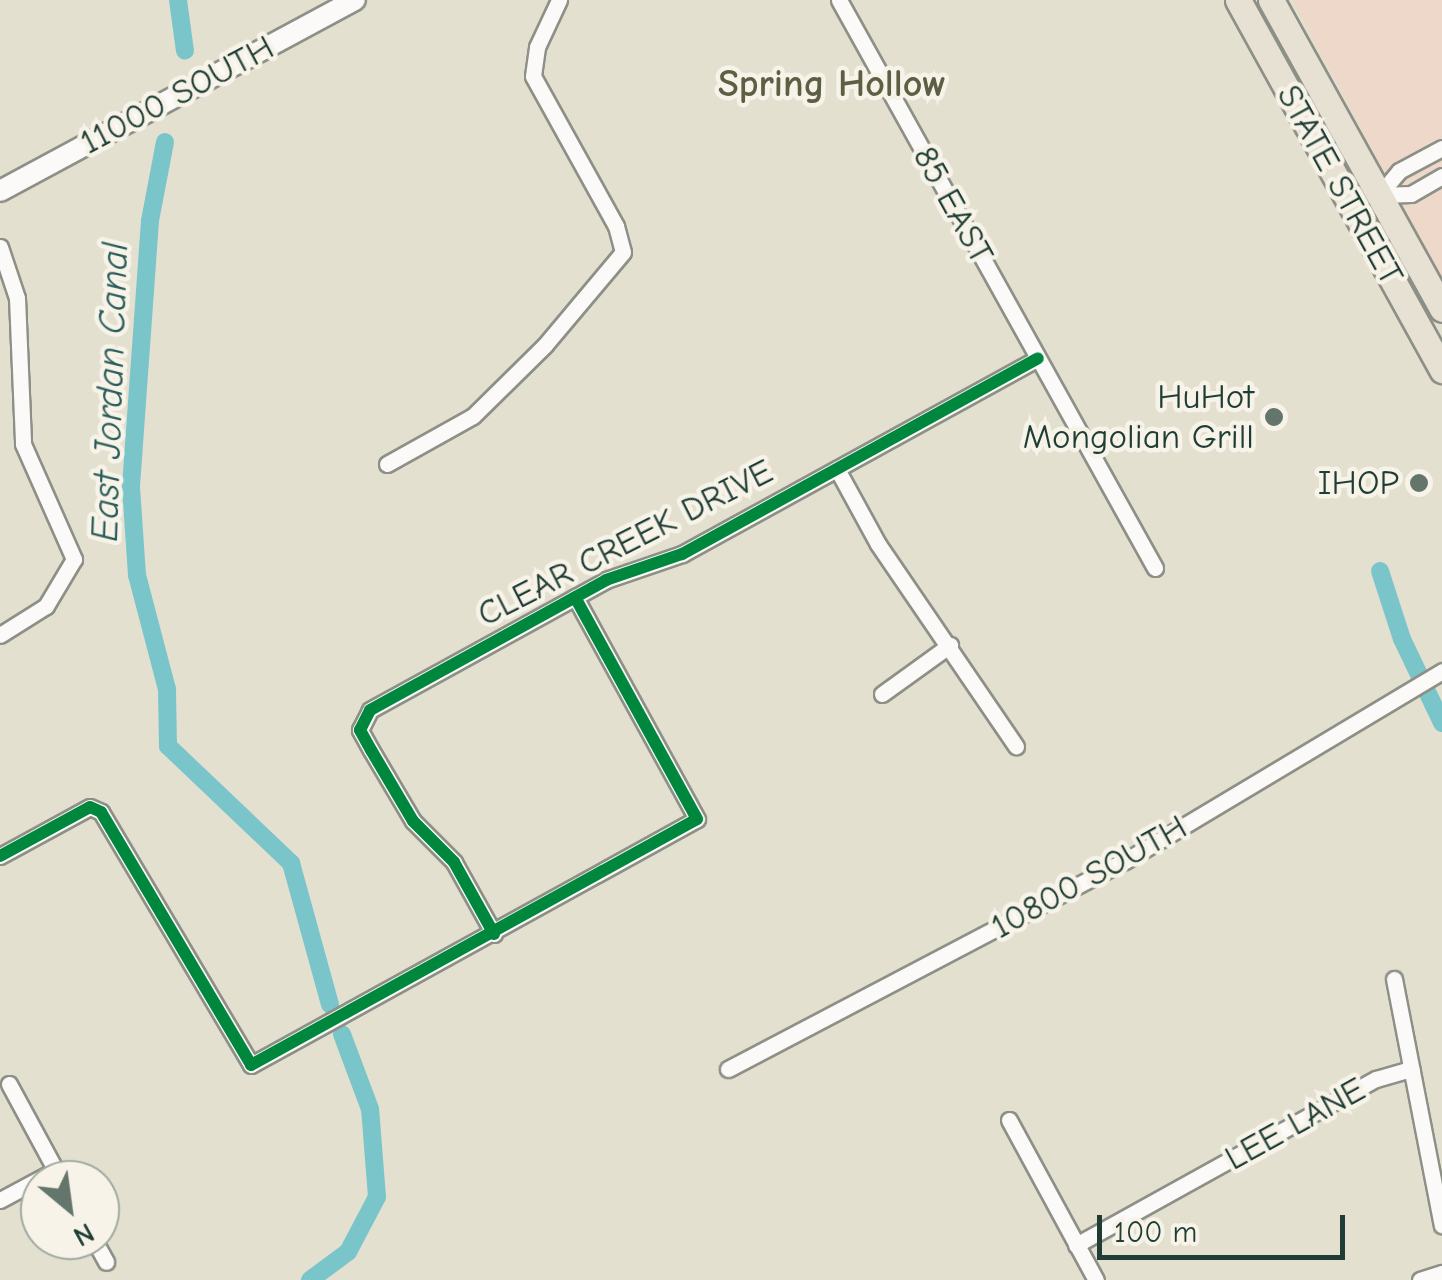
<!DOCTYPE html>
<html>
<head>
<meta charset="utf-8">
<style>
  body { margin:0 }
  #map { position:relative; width:1442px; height:1280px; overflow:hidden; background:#e4e0d0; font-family:"Comic Neue",sans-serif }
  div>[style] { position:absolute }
  .built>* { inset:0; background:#eed8c9 }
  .canal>* { height:18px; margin:-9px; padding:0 9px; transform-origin:9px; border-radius:9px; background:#7ac5ca }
  .roads { filter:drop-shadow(2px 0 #8d9086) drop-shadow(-2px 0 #8d9086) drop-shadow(0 2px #8d9086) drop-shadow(0 -2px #8d9086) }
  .minor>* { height:15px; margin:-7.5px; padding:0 7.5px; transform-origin:7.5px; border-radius:7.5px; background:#fbfaf8 }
  .tertiary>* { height:20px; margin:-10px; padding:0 10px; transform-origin:10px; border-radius:10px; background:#fbfaf8 }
  .primary>* { height:25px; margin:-12.5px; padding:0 12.5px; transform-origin:12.5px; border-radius:12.5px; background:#e7e1d4 }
  .cycleway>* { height:12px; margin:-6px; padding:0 6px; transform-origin:6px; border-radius:6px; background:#00873e }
  .dots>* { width:28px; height:28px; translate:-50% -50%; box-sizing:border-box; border:5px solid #f7f3e8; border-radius:50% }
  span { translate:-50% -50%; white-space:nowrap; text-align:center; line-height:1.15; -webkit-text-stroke:9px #f7f3e8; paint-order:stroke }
  .street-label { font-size:35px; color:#1f3d34 }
  .poi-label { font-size:35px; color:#1f3d34 }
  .right { translate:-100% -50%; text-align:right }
  .neighbourhood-label { font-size:38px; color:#5c5f43; font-weight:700 }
  .water-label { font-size:38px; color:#2a5c59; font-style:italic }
  .north { position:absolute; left:20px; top:1160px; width:100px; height:100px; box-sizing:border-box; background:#f7f3e8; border:2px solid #a1aaa0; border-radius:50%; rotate:151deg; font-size:28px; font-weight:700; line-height:40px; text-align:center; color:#1f3d34 }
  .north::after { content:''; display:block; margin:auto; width:35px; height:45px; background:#64766b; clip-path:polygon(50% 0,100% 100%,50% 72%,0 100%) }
  .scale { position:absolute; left:1097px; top:1215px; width:248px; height:45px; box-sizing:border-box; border:5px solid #1f3d34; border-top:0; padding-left:12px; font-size:30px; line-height:35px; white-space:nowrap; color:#1f3d34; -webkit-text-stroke:8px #f7f3e8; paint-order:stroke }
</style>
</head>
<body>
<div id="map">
  <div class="built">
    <i style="clip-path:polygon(1292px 0,1442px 0,1442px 277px,1409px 218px)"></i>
  </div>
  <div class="canal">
    <i style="left:178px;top:0;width:51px;rotate:82.2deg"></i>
    <i style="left:165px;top:142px;width:80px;rotate:100.8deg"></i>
    <i style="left:150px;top:221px;width:267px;rotate:94.1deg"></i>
    <i style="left:131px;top:487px;width:88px;rotate:86.1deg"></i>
    <i style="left:137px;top:575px;width:118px;rotate:75.3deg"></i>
    <i style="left:167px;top:689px;width:57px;rotate:89deg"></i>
    <i style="left:168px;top:746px;width:170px;rotate:43.6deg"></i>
    <i style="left:291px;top:863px;width:147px;rotate:74.6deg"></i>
    <i style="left:1380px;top:571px;width:71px;rotate:72.1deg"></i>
    <i style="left:1402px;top:639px;width:93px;rotate:64.5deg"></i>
    <i style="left:310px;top:1280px;width:47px;rotate:-36.4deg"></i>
    <i style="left:348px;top:1252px;width:62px;rotate:-62.2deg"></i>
    <i style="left:377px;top:1197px;width:88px;rotate:-94.5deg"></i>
    <i style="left:370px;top:1109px;width:80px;rotate:-110.5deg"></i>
  </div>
  <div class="roads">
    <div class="minor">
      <i style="left:839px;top:0;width:650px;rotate:60.91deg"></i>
      <i style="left:1379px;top:195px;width:31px;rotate:-50deg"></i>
      <i style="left:1399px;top:171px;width:49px;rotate:-28.1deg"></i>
      <i style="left:1379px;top:195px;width:32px;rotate:-2deg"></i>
      <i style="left:1411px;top:194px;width:36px;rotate:-30deg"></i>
      <i style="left:0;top:247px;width:54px;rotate:71.6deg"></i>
      <i style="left:17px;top:298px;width:146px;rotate:87.6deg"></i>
      <i style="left:23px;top:444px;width:126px;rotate:66.1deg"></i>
      <i style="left:74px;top:559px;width:55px;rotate:120.8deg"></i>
      <i style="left:46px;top:606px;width:54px;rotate:147.8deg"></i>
      <i style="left:387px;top:464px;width:98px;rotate:-29.2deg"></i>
      <i style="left:473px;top:416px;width:101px;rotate:-44.6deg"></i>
      <i style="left:545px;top:345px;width:121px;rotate:-50deg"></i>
      <i style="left:623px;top:252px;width:27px;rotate:-105deg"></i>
      <i style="left:616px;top:226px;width:171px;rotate:-119deg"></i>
      <i style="left:533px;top:76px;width:29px;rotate:-82deg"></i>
      <i style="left:537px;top:47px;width:52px;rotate:-64.9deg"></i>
      <i style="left:837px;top:469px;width:85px;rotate:61.3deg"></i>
      <i style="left:878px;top:544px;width:245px;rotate:55.7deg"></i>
      <i style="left:882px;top:694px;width:84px;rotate:-35.8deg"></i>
      <i style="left:0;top:856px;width:102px;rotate:-28.6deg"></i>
      <i style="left:90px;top:807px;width:12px;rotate:24deg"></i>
      <i style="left:101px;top:812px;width:294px;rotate:59.3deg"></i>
      <i style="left:251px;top:1065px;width:509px;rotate:-28.88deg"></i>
      <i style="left:697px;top:819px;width:253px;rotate:-118.8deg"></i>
      <i style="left:494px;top:934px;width:82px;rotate:-119.1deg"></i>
      <i style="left:454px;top:862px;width:58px;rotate:-135deg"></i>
      <i style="left:413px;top:821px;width:82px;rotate:-120.6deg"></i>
      <i style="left:371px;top:750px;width:23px;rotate:-119deg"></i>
      <i style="left:360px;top:730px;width:22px;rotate:-63deg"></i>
      <i style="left:370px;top:710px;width:269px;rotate:-28.8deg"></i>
      <i style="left:606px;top:580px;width:80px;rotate:-18.9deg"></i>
      <i style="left:682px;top:554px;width:406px;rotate:-28.8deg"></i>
      <i style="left:1394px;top:979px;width:251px;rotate:79deg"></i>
      <i style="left:728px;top:1069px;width:448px;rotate:-27.7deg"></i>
      <i style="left:1125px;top:861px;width:370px;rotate:-30.9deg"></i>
      <i style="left:9px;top:1084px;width:109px;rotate:61.6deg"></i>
      <i style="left:1009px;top:1120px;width:182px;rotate:61.5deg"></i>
      <i style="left:0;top:1200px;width:64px;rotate:-28.2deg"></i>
      <i style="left:94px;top:1240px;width:25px;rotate:61deg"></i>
      <i style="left:1076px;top:1245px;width:343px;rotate:-29deg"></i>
      <i style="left:1376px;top:1079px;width:37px;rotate:-16deg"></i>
      <i style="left:1420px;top:1280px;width:23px;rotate:-18deg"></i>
    </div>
    <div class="tertiary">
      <i style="left:0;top:191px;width:403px;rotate:-28.3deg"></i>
    </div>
    <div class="primary">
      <i style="left:1238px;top:0;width:423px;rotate:61.1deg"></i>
      <i style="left:1271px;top:0;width:353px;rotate:61deg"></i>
    </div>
  </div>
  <div class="cycleway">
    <i style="left:0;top:856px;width:102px;rotate:-28.6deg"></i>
    <i style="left:90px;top:807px;width:12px;rotate:24deg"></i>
    <i style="left:101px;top:812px;width:294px;rotate:59.3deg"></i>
    <i style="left:251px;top:1065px;width:509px;rotate:-28.88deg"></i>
    <i style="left:697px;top:819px;width:253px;rotate:-118.8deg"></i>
    <i style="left:494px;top:934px;width:82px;rotate:-119.1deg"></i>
    <i style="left:454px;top:862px;width:58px;rotate:-135deg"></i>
    <i style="left:413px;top:821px;width:82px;rotate:-120.6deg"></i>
    <i style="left:371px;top:750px;width:23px;rotate:-119deg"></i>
    <i style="left:360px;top:730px;width:22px;rotate:-63deg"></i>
    <i style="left:370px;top:710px;width:269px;rotate:-28.8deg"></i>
    <i style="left:606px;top:580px;width:80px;rotate:-18.9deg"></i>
    <i style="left:682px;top:554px;width:406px;rotate:-28.8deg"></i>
  </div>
  <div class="dots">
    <i style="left:1274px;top:417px;background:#64766b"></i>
    <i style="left:1419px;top:483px;background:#64766b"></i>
  </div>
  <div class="street-label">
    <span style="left:177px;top:95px;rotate:-28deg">11000 SOUTH</span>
    <span style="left:1340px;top:185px;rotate:61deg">STATE STREET</span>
    <span style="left:953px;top:205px;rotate:61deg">85 EAST</span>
    <span style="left:625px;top:543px;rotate:-27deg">CLEAR CREEK DRIVE</span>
    <span style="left:1089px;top:877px;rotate:-29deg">10800 SOUTH</span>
    <span style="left:1295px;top:1124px;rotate:-29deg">LEE LANE</span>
  </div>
  <div class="poi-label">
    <span class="right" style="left:1254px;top:417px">HuHot<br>Mongolian Grill</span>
    <span class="right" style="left:1399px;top:483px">IHOP</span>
  </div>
  <div class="neighbourhood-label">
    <span style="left:832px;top:85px">Spring Hollow</span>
  </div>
  <div class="water-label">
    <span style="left:111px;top:392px;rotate:-88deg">East Jordan Canal</span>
  </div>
  <div class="north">N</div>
  <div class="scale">100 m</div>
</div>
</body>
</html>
